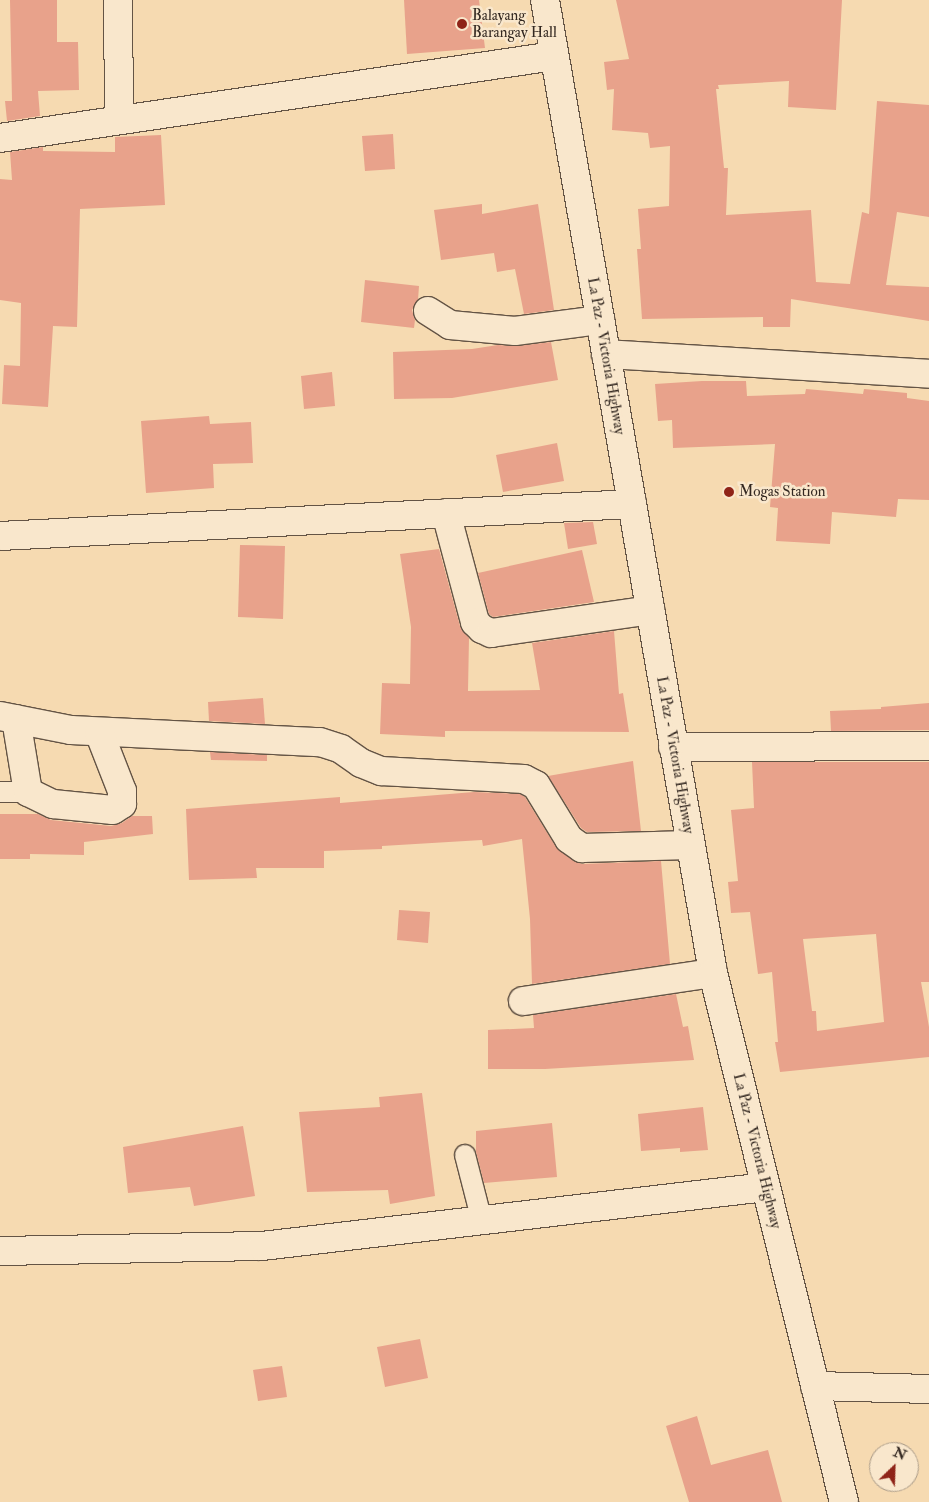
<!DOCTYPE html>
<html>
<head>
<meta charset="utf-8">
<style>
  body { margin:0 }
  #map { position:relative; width:929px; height:1502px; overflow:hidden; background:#f6dab1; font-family:"IM FELL Double Pica",serif }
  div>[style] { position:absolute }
  .building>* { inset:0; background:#e8a28b }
  .roads { filter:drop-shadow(1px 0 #645445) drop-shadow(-1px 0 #645445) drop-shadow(0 1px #645445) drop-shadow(0 -1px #645445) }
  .lane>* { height:20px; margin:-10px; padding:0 10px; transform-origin:10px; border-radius:10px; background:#f9e7cc }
  .street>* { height:28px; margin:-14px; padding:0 14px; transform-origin:14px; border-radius:14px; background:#f9e7cc }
  .secondary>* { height:28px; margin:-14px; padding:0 14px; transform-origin:14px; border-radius:14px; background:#f9e7cc }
  .dots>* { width:14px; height:14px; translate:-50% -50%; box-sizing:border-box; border:2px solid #f9e7cc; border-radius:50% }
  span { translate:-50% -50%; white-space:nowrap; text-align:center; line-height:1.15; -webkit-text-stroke:5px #f9e7cc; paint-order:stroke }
  .poi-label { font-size:15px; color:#332821 }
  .left { translate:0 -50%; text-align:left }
  .street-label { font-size:15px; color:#332821 }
  .north { position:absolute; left:869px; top:1442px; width:50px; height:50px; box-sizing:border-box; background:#f9e7cc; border:1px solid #aa9b88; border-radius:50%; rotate:24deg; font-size:14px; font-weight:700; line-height:20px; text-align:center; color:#332821 }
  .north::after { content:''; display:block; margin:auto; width:18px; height:22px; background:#8f2418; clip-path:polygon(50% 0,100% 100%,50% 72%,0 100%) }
</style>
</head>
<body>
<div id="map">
  <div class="building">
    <i style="clip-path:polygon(10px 0,57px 0,57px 42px,78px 42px,79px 90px,38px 91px,40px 116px,7px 121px,5px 101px,12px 101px)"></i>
    <i style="clip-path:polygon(404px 0,479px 0,485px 48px,407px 54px)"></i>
    <i style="clip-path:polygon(616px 0,842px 0,836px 110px,788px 107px,789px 81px,718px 85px,719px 89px,716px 89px,724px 168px,728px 168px,726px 215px,811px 210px,816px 282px,850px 284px,862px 212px,869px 214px,877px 101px,929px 105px,929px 217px,897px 212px,886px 285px,929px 287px,929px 321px,791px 299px,790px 327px,763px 327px,763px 317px,642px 319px,637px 249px,641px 249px,638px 209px,669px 206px,670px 146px,650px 148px,648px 133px,612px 130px,614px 89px,607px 90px,604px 62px,629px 59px)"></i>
    <i style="clip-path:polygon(393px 134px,395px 169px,365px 171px,362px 136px)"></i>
    <i style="clip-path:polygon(161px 135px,165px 205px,80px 209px,77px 327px,53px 326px,48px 407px,2px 404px,4px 365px,20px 366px,21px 303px,0 300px,0 179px,12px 180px,10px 152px,43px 147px,43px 151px,115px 152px,115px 137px)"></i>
    <i style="clip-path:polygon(482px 204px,482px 214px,538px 204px,554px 310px,524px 314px,515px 269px,497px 272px,494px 253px,441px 260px,434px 210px)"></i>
    <i style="clip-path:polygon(365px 280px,419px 286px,418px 300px,412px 310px,415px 320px,414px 328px,361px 322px)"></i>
    <i style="clip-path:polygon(551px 342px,558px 380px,452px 398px,394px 399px,393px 352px,472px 349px,498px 345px,517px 346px)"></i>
    <i style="clip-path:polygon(332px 372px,335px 406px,304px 409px,301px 376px)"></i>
    <i style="clip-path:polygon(702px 381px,746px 381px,747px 396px,805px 394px,806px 389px,863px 394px,864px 389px,907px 393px,907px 398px,929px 401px,929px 500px,898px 499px,896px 517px,832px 512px,830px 544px,776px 541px,778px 508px,770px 507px,775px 444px,673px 448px,672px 420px,658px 421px,655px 384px)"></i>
    <i style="clip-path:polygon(209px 416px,210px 424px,251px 422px,253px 463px,213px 464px,214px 488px,146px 493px,141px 421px)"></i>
    <i style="clip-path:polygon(557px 443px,564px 481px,503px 492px,496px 455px)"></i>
    <i style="clip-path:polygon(593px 522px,597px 544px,568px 549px,564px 523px)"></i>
    <i style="clip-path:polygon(240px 545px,285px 546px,283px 619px,238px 617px)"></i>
    <i style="clip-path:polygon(439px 549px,460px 626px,469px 638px,468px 691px,540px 690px,532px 643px,614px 631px,619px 694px,623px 693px,629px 732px,445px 731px,445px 737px,380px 734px,382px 683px,410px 684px,411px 627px,400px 554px)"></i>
    <i style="clip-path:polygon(582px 550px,594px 602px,493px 617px,489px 614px,478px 573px)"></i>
    <i style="clip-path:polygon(263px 698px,265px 724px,209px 721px,208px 702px)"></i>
    <i style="clip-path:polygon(929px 703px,929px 730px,831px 731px,830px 711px,881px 709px,881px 707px)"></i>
    <i style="clip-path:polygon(210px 752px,267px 755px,267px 761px,211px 760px)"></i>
    <i style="clip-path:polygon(633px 761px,641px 831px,587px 832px,581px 828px,548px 776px)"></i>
    <i style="clip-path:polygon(evenodd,752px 762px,929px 762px,929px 982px,921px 982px,929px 1027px,929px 1057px,780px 1072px,775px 1042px,778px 1042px,772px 972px,758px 974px,750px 912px,731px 913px,728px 882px,738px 881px,731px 810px,754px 808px,752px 762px,876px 934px,884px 1022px,817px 1031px,816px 1011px,812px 1011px,803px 939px,876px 934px)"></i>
    <i style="clip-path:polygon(474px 792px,520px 794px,525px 797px,556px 847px,574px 861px,582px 864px,661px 861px,670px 964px,532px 984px,530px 919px,522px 839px,483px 846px,482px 840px,382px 846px,382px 849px,324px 851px,324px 868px,256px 868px,257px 878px,189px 880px,186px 809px,340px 797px,340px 803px)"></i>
    <i style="clip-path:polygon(0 814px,38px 814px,51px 820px,111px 826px,122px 823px,132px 816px,152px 816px,153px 834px,84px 842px,84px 855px,30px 854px,30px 859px,0 859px)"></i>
    <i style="clip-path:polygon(399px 910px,430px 912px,428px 943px,397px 940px)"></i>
    <i style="clip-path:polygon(676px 994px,683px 1027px,688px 1026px,694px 1060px,545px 1069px,488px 1069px,488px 1030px,534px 1028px,533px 1015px)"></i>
    <i style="clip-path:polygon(422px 1093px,435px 1196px,390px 1204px,388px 1190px,307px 1192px,299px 1112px,380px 1107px,379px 1097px)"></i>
    <i style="clip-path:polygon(703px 1107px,708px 1150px,680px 1152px,680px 1148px,641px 1151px,638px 1114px)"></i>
    <i style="clip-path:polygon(552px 1123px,557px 1177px,484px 1183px,476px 1152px,476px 1131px)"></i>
    <i style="clip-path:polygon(243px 1126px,255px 1196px,194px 1206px,190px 1187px,128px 1193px,123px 1147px)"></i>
    <i style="clip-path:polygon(420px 1339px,428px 1378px,385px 1387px,377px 1347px)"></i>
    <i style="clip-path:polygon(282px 1366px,287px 1397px,258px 1401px,253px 1370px)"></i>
    <i style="clip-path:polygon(697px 1416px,711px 1465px,768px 1450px,782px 1502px,689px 1502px,666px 1426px)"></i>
  </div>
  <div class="roads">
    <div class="lane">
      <i style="left:0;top:792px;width:28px"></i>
      <i style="left:465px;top:1155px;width:68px;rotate:75.6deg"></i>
    </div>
    <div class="street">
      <i style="left:118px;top:0;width:119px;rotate:89.5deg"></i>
      <i style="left:0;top:138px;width:560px;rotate:-8.42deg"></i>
      <i style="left:428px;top:311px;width:26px;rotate:32deg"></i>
      <i style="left:450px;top:325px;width:65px;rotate:5.3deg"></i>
      <i style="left:515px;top:331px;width:86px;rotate:-7.4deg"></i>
      <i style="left:606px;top:354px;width:324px;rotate:3.5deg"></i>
      <i style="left:446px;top:513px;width:113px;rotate:75.1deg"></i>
      <i style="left:475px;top:622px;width:10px;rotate:45deg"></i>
      <i style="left:482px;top:629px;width:10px;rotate:24deg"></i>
      <i style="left:491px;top:633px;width:161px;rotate:-8.2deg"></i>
      <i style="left:0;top:536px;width:633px;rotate:-2.9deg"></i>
      <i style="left:0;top:716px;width:72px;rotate:11.2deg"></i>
      <i style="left:71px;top:730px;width:249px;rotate:2.8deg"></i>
      <i style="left:320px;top:742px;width:22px;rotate:18deg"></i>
      <i style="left:341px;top:749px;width:24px;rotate:35deg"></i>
      <i style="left:361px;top:763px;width:22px;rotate:22deg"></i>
      <i style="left:381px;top:771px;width:143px;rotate:3.2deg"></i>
      <i style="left:524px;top:779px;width:13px;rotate:27deg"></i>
      <i style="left:536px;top:785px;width:63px;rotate:58.6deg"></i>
      <i style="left:569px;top:839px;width:16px;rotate:35deg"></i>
      <i style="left:582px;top:848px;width:108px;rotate:-1.6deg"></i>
      <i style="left:16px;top:719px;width:74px;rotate:80.7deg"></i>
      <i style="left:28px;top:792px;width:28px;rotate:26deg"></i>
      <i style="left:53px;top:804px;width:60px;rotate:5.7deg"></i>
      <i style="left:113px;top:810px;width:11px;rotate:-34deg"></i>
      <i style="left:122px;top:804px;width:13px;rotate:-90deg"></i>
      <i style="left:122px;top:791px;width:63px;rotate:-111.3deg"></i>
      <i style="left:673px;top:747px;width:256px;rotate:-0.2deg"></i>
      <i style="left:523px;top:1001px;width:192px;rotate:-8.4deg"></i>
      <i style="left:815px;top:1386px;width:114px;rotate:1.5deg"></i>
    </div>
    <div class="secondary">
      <i style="left:545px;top:0;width:987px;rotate:80.2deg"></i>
      <i style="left:713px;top:973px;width:545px;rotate:76.09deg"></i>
      <i style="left:0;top:1251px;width:262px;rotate:-1.1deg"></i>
      <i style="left:262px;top:1246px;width:507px;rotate:-6.68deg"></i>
    </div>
  </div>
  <div class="dots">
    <i style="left:462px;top:24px;background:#8f2418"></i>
    <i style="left:729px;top:492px;background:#8f2418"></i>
  </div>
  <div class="poi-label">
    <span class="left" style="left:472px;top:24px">Balayang<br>Barangay Hall</span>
    <span class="left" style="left:739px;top:492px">Mogas Station</span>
  </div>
  <div class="street-label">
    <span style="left:606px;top:356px;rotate:80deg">La Paz - Victoria Highway</span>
    <span style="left:675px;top:755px;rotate:80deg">La Paz - Victoria Highway</span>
    <span style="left:757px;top:1151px;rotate:76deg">La Paz - Victoria Highway</span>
  </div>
  <div class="north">N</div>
</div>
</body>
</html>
